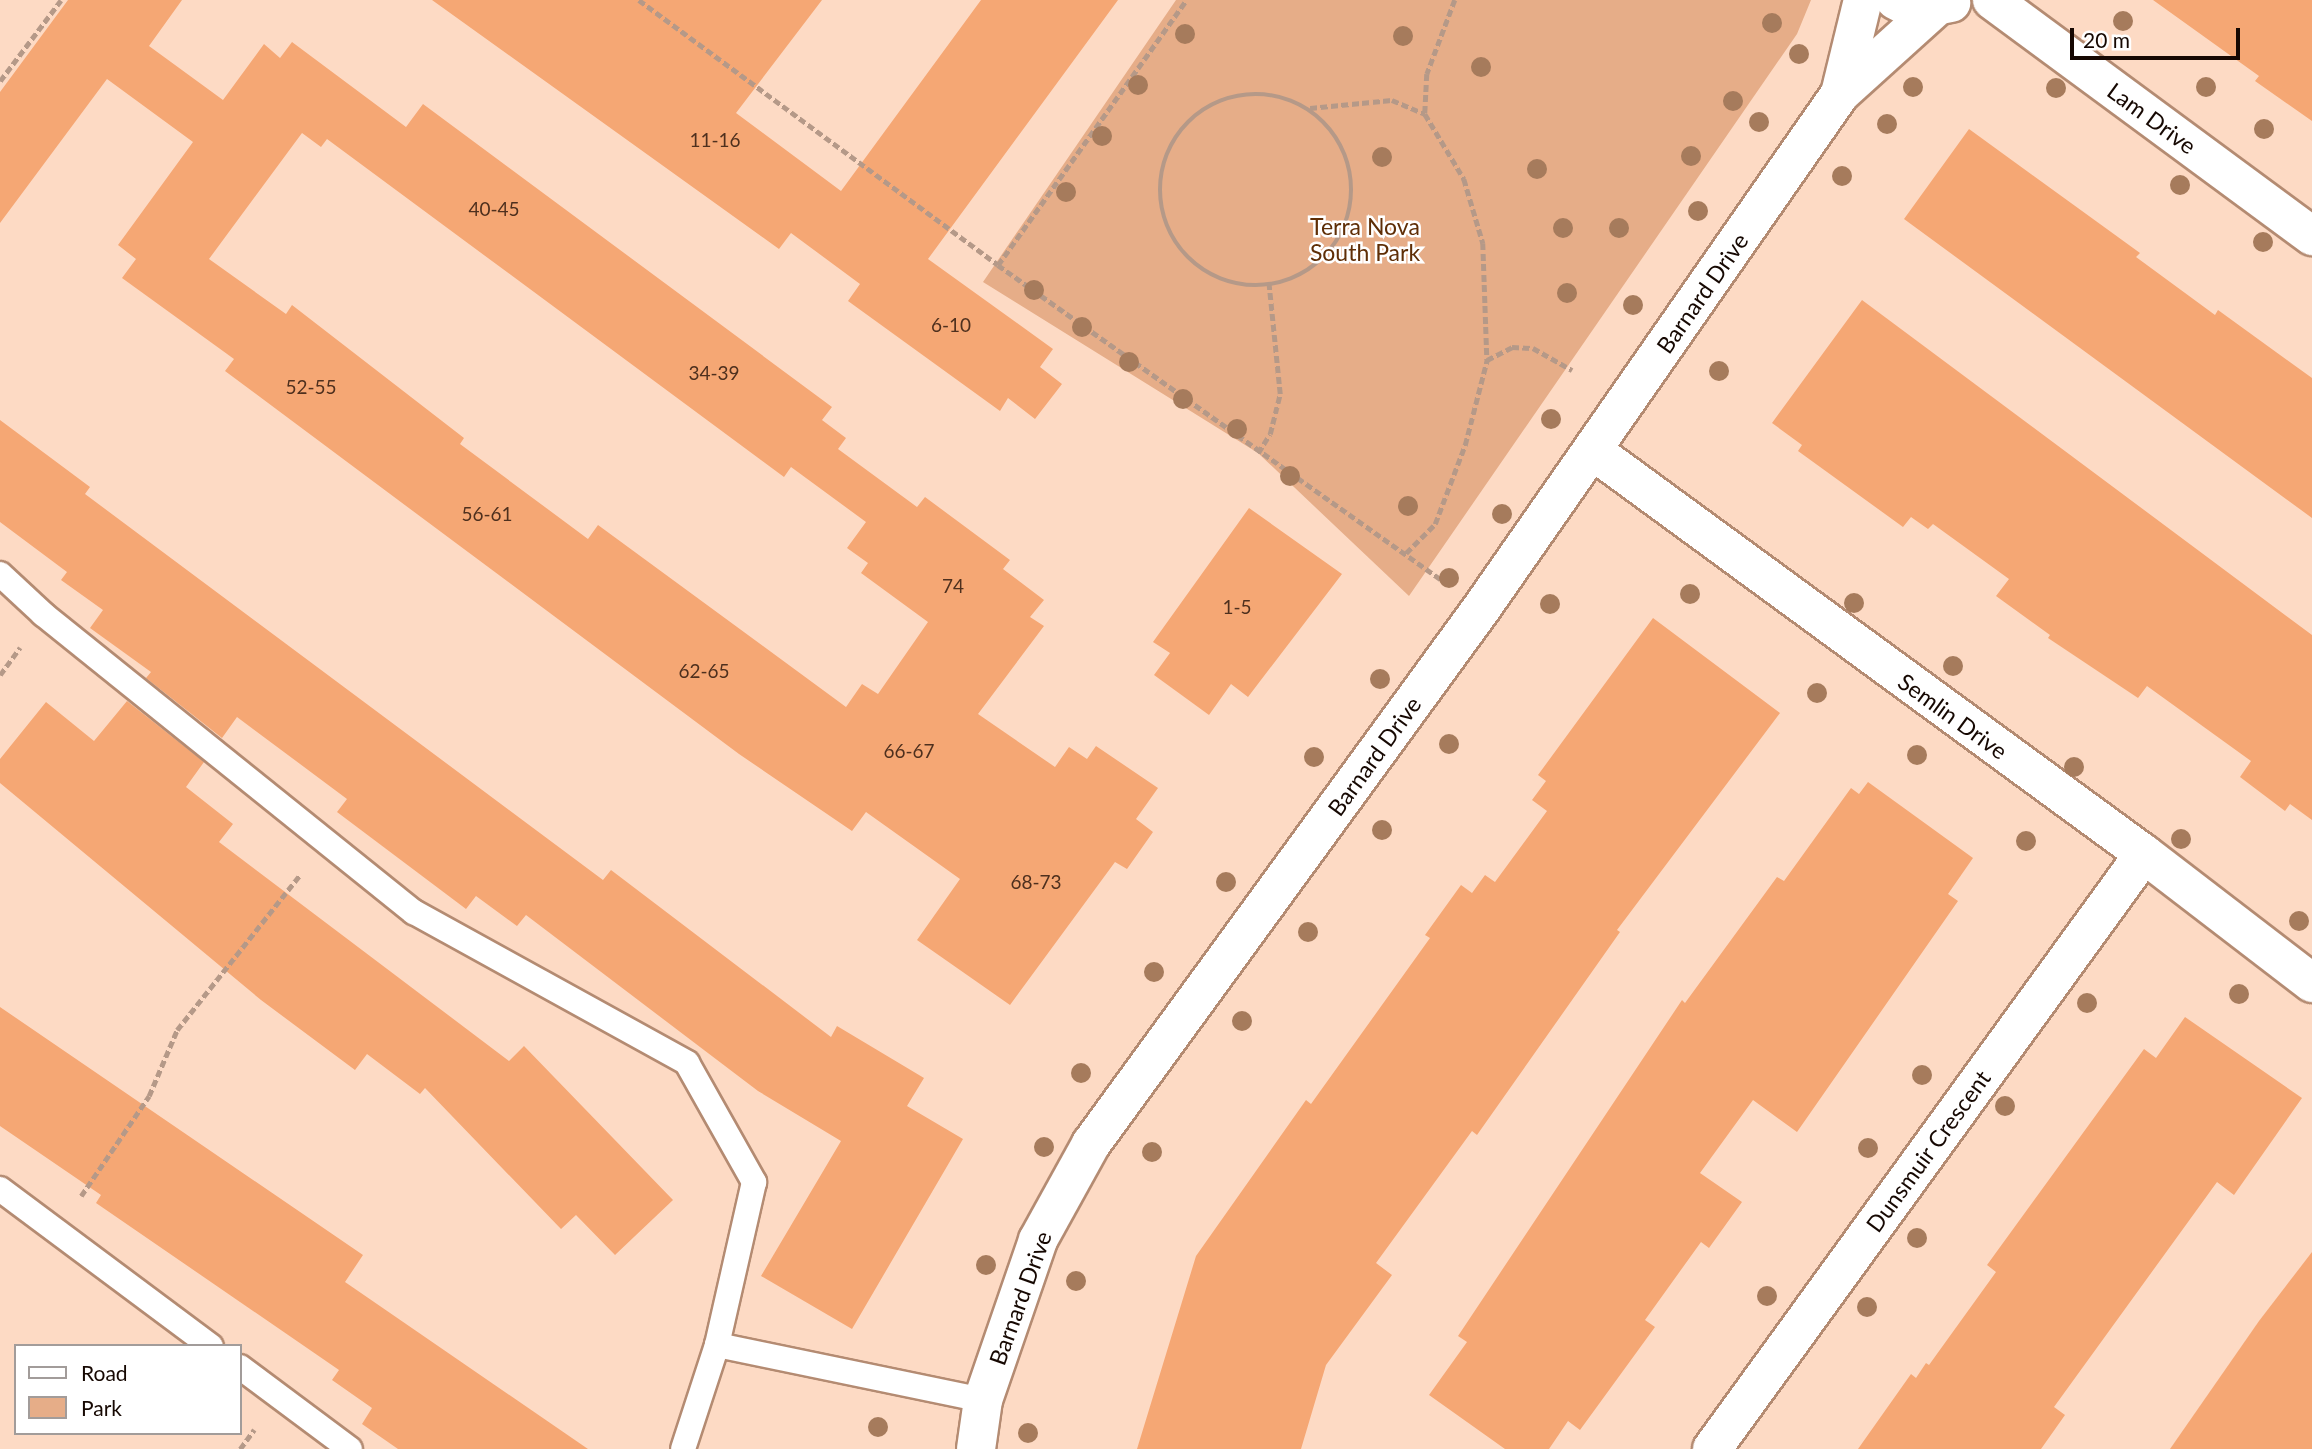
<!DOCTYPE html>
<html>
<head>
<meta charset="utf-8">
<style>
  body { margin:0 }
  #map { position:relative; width:2312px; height:1449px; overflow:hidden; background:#fddac4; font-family:Lato,sans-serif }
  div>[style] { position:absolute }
  .green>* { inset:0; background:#e6ad88 }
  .building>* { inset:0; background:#f5a774 }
  .path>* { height:4.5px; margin-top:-2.25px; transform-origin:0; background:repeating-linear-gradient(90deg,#b59988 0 7px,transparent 0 10.5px) }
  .path>.ring { margin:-2.25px; padding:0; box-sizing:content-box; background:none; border:4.5px solid #b59988; border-radius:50% }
  .roads { filter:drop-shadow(2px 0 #b48b72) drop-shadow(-2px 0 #b48b72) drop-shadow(0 2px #b48b72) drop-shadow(0 -2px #b48b72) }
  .service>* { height:24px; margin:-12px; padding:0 12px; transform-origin:12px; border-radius:12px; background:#fff }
  .minor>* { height:38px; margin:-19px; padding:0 19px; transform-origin:19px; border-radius:19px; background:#fff }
  .tertiary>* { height:38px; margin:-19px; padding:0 19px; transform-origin:19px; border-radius:19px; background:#fff }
  .trees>* { width:20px; height:20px; margin:-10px; border-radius:50%; background:#a67b5c }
  span { translate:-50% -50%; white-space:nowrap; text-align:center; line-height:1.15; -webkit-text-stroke:5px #fff; paint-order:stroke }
  .number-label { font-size:19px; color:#4e301e }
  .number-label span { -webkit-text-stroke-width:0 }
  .street-label { font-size:23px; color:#160802 }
  .park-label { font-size:23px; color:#5f2e06 }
  .legend { position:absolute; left:14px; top:1344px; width:228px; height:91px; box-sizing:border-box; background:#fff; border:2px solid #a29c9a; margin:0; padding:9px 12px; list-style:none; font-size:21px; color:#160802 }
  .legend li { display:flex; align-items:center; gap:14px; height:35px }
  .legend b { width:35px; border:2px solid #a29c9a }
  .scale { position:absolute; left:2070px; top:28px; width:170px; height:32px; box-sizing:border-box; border:4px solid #160802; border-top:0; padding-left:9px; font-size:21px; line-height:24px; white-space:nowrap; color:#160802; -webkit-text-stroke:5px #fff; paint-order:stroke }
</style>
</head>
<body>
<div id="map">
  <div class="green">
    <i style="clip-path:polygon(1176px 0,1811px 0,1797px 34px,1409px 596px,1258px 453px,983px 282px)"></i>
  </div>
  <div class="building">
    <i style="clip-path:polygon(evenodd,68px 0,182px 0,149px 46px,223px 100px,264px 44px,280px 58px,292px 42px,406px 127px,423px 104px,832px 407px,822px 420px,846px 438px,838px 449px,917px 507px,925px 497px,1010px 560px,1003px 569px,1044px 600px,1030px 617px,1044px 626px,978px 714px,1055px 767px,1069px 747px,1087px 759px,1096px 746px,1158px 788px,1136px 819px,1153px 832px,1127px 869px,1115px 862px,1010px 1005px,917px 940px,960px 879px,866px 812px,852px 831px,739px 754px,225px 371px,234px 359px,122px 278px,136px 259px,118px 245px,193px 142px,107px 79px,0 223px,0 92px,68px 0,302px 133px,321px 147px,327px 139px,784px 477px,791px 467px,866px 522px,847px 548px,868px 563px,861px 573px,928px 622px,878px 694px,862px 684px,846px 707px,598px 525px,588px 539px,460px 444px,464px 438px,292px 305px,286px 314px,209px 259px,302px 133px)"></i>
    <i style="clip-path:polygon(432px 0,822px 0,736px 113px,841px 191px,981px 0,1118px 0,928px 259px,1053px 349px,1040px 367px,1062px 384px,1035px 419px,1008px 398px,1000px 411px,848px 301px,860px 284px,791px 233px,779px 249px)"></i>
    <i style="clip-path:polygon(2153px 0,2312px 0,2312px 121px,2255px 81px,2259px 76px)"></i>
    <i style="clip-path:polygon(1969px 129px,2140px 253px,2136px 257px,2215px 315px,2218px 310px,2312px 378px,2312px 518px,1904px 219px)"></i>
    <i style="clip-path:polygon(1862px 300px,2312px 635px,2312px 820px,2290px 804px,2285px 811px,2240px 777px,2251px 761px,2147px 686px,2138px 698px,2048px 638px,2050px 635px,1996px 596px,2009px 579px,1933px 524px,1928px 529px,1911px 517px,1903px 527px,1798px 451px,1802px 445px,1772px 423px)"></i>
    <i style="clip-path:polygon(0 420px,90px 487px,85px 494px,603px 880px,611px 870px,831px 1037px,837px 1026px,924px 1078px,907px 1106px,963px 1139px,852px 1329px,761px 1276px,841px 1141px,758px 1091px,526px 915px,517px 926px,476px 896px,466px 909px,337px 812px,347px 799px,237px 717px,222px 738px,146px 678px,151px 672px,90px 628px,103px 610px,61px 580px,67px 572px,0 522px)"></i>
    <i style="clip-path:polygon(1249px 508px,1342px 574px,1248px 697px,1231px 684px,1209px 715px,1154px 675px,1170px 653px,1153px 642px)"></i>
    <i style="clip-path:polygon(1653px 618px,1780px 713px,1617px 930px,1620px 932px,1477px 1135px,1472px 1131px,1376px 1263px,1392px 1275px,1326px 1365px,1301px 1449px,1137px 1449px,1196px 1256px,1306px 1100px,1311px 1104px,1430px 938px,1425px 935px,1461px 885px,1472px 893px,1485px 875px,1495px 882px,1547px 811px,1532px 800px,1546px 781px,1538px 775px)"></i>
    <i style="clip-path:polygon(127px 701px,204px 762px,186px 787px,233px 824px,219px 842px,509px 1061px,524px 1046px,673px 1200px,615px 1255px,576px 1215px,561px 1229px,425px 1088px,420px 1094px,367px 1054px,355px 1070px,261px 1000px,0 783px,0 759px,46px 702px,94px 741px)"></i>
    <i style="clip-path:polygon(1868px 782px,1973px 858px,1948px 894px,1958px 901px,1797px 1132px,1753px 1100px,1700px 1173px,1742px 1202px,1709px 1248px,1701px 1242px,1645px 1320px,1655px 1327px,1580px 1430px,1568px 1421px,1549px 1449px,1505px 1449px,1429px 1395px,1467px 1342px,1458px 1336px,1682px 1000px,1685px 1003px,1777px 877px,1784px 881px,1851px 788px,1859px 794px)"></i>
    <i style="clip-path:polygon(0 1007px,363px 1255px,345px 1282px,588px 1449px,398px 1449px,362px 1424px,372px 1408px,332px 1380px,339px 1370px,96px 1203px,101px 1195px,0 1126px)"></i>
    <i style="clip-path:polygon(2185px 1017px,2302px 1098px,2234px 1195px,2217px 1182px,2054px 1407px,2065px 1415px,2041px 1449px,1858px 1449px,1911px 1374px,1916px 1378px,1926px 1363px,1929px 1365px,1996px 1272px,1987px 1265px,2144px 1049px,2156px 1058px)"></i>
    <i style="clip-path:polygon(2312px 1252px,2312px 1449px,2170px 1449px,2259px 1321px)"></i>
  </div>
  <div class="path">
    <i style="left:639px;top:0;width:446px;rotate:36.4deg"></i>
    <i style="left:998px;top:265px;width:325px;rotate:-54.6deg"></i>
    <i style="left:1455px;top:0;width:79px;rotate:110.7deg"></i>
    <i style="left:1427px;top:74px;width:40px;rotate:92.9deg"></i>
    <i style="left:1425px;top:114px;width:76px;rotate:59deg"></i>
    <i style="left:1464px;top:179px;width:67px;rotate:73.5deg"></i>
    <i style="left:1483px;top:243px;width:117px;rotate:88deg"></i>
    <i style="left:1487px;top:360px;width:28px;rotate:-27deg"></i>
    <i style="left:1512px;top:347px;width:21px;rotate:3deg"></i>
    <i style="left:1533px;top:348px;width:45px;rotate:29.4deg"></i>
    <i style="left:0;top:81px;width:101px;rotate:-53deg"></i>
    <i class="ring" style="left:1160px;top:94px;width:187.5px;height:187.5px"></i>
    <i style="left:1310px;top:108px;width:82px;rotate:-5.6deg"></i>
    <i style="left:1392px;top:100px;width:36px;rotate:23deg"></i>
    <i style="left:998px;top:265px;width:546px;rotate:35.38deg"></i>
    <i style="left:1258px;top:453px;width:22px;rotate:-58deg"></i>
    <i style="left:1270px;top:434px;width:41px;rotate:-76deg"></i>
    <i style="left:1280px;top:394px;width:110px;rotate:-95.8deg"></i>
    <i style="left:1406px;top:553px;width:41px;rotate:-45deg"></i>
    <i style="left:1435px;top:524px;width:85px;rotate:-69.2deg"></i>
    <i style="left:1465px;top:445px;width:88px;rotate:-75.5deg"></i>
    <i style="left:0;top:675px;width:34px;rotate:-54deg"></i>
    <i style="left:81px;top:1196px;width:121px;rotate:-55.8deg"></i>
    <i style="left:149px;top:1096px;width:72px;rotate:-67deg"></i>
    <i style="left:177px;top:1030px;width:198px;rotate:-51.6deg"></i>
    <i style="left:240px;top:1449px;width:24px;rotate:-54deg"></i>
  </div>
  <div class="roads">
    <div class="service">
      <i style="left:0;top:574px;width:59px;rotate:42.9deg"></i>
      <i style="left:43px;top:614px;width:476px;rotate:38.8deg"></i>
      <i style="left:414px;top:912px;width:312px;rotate:28.9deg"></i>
      <i style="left:687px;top:1063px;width:137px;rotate:60.6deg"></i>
      <i style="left:754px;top:1182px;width:167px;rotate:102.8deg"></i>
      <i style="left:717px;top:1345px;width:109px;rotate:108.1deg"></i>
      <i style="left:0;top:1189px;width:263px;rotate:36.7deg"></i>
      <i style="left:717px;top:1345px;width:272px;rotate:11.7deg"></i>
      <i style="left:240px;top:1367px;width:137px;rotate:36.7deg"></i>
    </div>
    <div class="minor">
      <i style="left:1992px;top:0;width:398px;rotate:36.4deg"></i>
      <i style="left:1592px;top:450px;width:684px;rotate:36.2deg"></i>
      <i style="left:2144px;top:854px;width:212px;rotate:37.5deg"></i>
      <i style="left:1712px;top:1449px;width:735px;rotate:-54.02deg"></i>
    </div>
    <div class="tertiary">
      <i style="left:1895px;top:0;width:22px;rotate:27deg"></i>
      <i style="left:1915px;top:10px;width:37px;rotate:-11deg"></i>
      <i style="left:1840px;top:94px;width:97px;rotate:-76.3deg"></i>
      <i style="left:976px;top:1449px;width:49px;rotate:-81.9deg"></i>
      <i style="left:983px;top:1400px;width:169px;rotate:-71deg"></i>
      <i style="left:1038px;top:1240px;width:110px;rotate:-61.1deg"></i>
      <i style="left:1091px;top:1144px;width:662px;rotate:-53.91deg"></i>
      <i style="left:1481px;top:609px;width:628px;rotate:-55.12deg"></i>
      <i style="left:1840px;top:94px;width:125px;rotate:-42.1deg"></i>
    </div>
  </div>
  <div class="trees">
    <i style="left:2123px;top:21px"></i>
    <i style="left:1772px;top:23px"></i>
    <i style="left:1185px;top:34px"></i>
    <i style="left:1403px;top:36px"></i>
    <i style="left:1799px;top:54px"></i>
    <i style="left:1481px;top:67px"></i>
    <i style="left:1138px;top:85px"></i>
    <i style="left:1913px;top:87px"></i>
    <i style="left:2206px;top:87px"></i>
    <i style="left:2056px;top:88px"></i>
    <i style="left:1733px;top:101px"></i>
    <i style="left:1759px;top:122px"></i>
    <i style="left:1887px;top:124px"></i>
    <i style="left:2264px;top:129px"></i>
    <i style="left:1102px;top:136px"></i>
    <i style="left:1691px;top:156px"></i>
    <i style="left:1382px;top:157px"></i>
    <i style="left:1537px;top:169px"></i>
    <i style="left:1842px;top:176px"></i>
    <i style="left:2180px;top:185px"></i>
    <i style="left:1066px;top:192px"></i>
    <i style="left:1698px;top:211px"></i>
    <i style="left:1563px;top:228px"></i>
    <i style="left:1619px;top:228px"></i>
    <i style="left:2263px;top:242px"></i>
    <i style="left:1034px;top:290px"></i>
    <i style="left:1567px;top:293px"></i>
    <i style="left:1633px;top:305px"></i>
    <i style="left:1082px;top:327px"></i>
    <i style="left:1129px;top:362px"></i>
    <i style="left:1719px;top:371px"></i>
    <i style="left:1183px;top:399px"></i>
    <i style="left:1551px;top:419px"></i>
    <i style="left:1237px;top:429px"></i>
    <i style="left:1290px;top:476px"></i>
    <i style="left:1408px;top:506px"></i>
    <i style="left:1502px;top:514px"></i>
    <i style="left:1449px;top:578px"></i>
    <i style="left:1690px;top:594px"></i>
    <i style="left:1854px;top:603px"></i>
    <i style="left:1550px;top:604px"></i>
    <i style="left:1953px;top:666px"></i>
    <i style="left:1380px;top:679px"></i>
    <i style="left:1817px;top:693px"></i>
    <i style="left:1449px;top:744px"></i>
    <i style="left:1917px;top:755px"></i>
    <i style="left:1314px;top:757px"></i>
    <i style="left:2074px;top:767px"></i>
    <i style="left:1382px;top:830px"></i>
    <i style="left:2181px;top:839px"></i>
    <i style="left:2026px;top:841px"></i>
    <i style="left:1226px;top:882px"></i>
    <i style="left:2299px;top:921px"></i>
    <i style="left:1308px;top:932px"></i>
    <i style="left:1154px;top:972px"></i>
    <i style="left:2239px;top:994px"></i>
    <i style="left:2087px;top:1003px"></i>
    <i style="left:1242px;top:1021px"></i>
    <i style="left:1081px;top:1073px"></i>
    <i style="left:1922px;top:1075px"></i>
    <i style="left:2005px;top:1106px"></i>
    <i style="left:1044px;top:1147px"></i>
    <i style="left:1868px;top:1148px"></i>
    <i style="left:1152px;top:1152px"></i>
    <i style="left:1917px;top:1238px"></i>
    <i style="left:986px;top:1265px"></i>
    <i style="left:1076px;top:1281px"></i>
    <i style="left:1767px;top:1296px"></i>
    <i style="left:1867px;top:1307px"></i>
    <i style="left:878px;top:1427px"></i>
    <i style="left:1028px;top:1433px"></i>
  </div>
  <div class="number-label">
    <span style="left:715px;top:140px">11-16</span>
    <span style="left:494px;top:209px">40-45</span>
    <span style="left:951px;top:325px">6-10</span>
    <span style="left:714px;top:373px">34-39</span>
    <span style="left:311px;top:387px">52-55</span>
    <span style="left:487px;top:514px">56-61</span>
    <span style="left:953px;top:586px">74</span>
    <span style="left:1237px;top:607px">1-5</span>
    <span style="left:704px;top:671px">62-65</span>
    <span style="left:909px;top:751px">66-67</span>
    <span style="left:1036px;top:882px">68-73</span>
  </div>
  <div class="street-label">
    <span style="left:2152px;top:118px;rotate:36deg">Lam Drive</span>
    <span style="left:1702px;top:293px;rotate:-55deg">Barnard Drive</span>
    <span style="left:1953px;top:716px;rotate:36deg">Semlin Drive</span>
    <span style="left:1374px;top:756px;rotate:-54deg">Barnard Drive</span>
    <span style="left:1928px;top:1151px;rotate:-54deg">Dunsmuir Crescent</span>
    <span style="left:1020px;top:1298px;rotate:-70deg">Barnard Drive</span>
  </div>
  <div class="park-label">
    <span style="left:1365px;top:239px">Terra Nova<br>South Park</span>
  </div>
  <ul class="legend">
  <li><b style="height:9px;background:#fff"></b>Road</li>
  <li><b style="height:19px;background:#e6ad88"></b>Park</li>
  </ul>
  <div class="scale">20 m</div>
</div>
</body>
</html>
